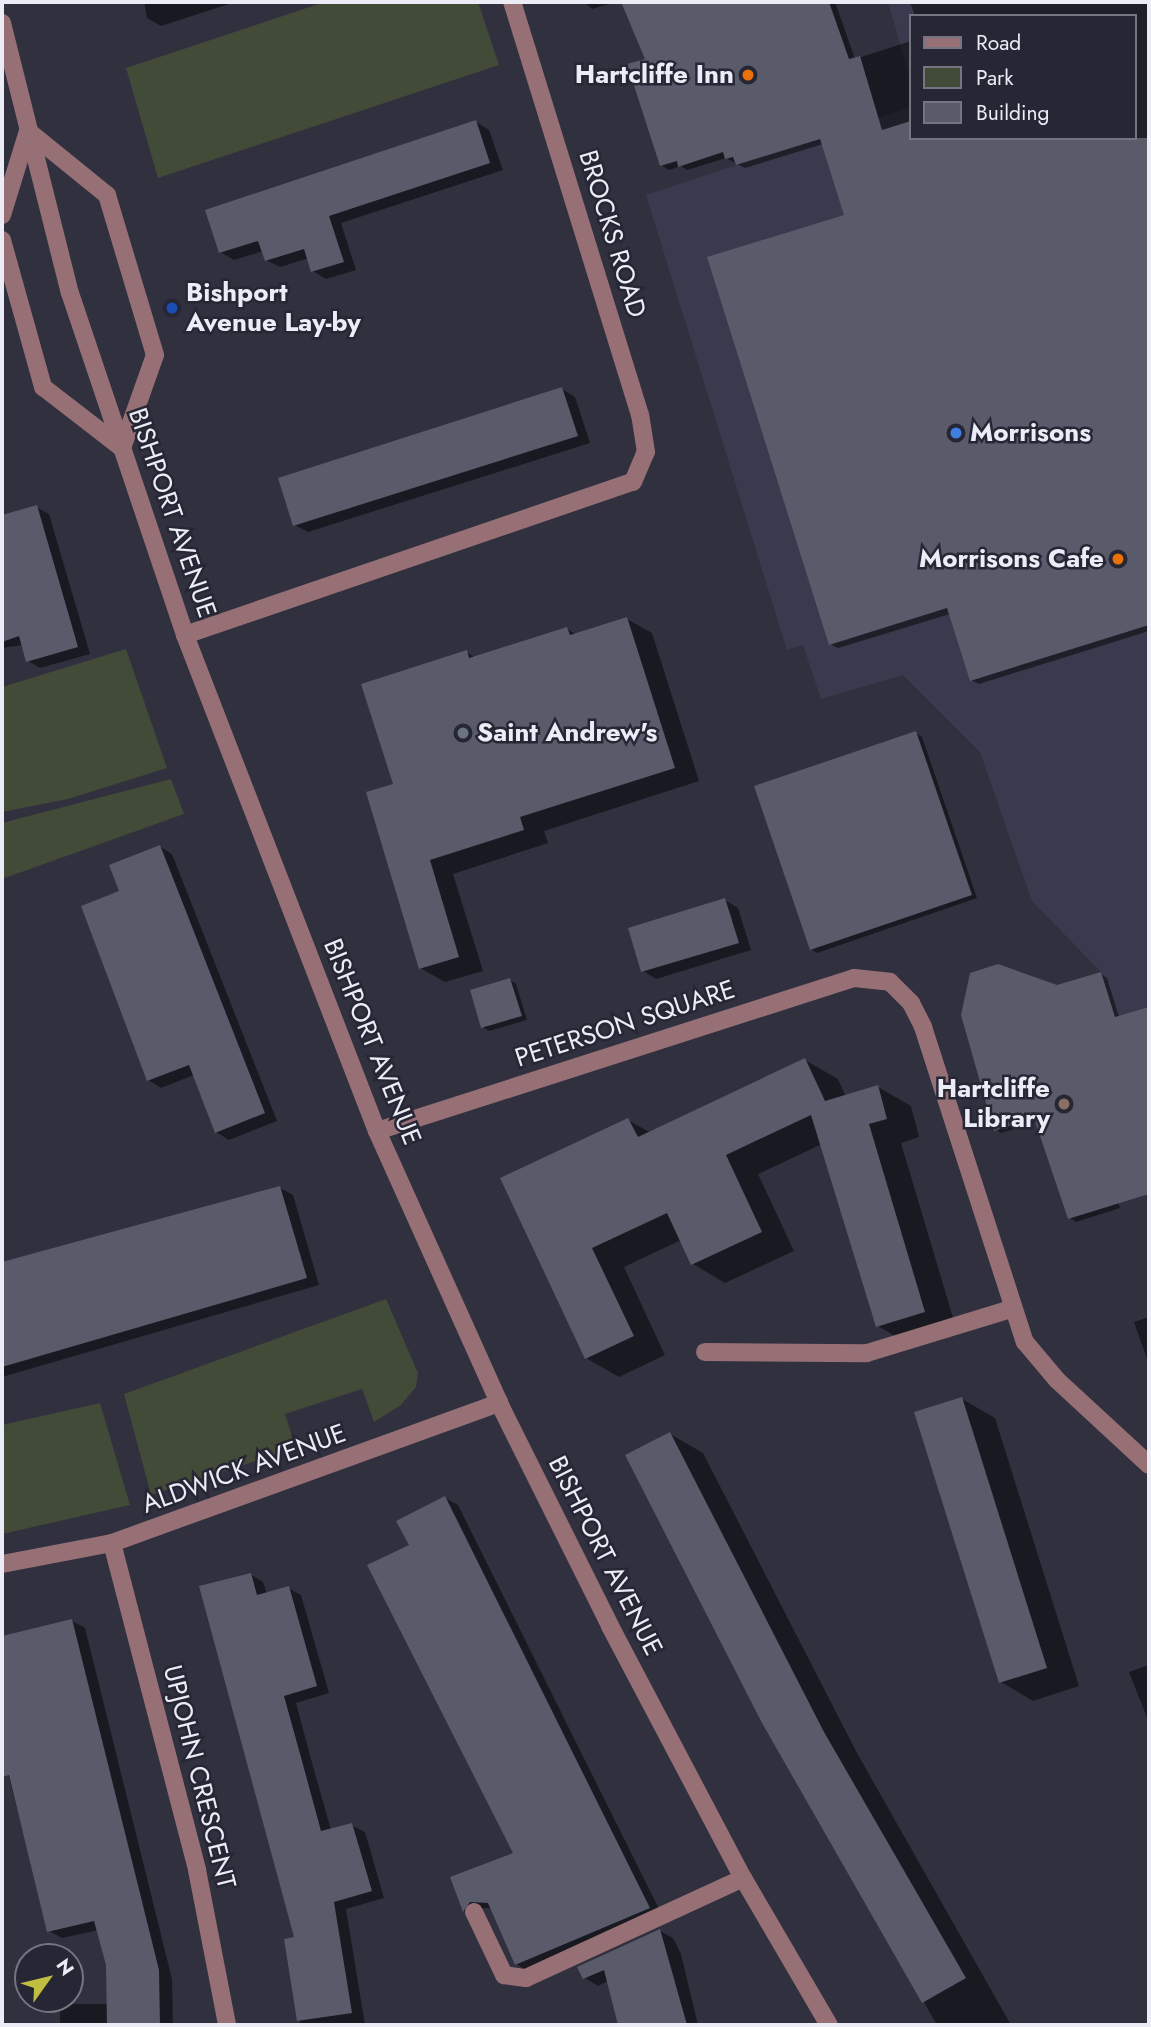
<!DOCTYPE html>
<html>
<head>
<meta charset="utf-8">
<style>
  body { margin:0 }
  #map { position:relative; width:1151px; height:2027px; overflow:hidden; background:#30303f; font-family:Jost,sans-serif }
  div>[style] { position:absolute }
  .built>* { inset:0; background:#393a4e }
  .green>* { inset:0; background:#414b38 }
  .shadow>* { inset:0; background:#0007 }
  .building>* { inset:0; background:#595a6a }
  .minor>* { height:18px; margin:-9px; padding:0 9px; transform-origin:9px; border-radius:9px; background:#977076 }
  .dots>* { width:19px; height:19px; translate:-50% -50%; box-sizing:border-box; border:4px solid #262635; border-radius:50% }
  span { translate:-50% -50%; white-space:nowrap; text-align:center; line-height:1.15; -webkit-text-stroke:5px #262635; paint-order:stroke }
  .poi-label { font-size:26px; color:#ebecf6; font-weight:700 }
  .right { translate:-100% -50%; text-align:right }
  .left { translate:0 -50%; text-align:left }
  .street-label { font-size:26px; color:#ebecf6 }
  .frame { position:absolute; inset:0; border:4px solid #ebecf6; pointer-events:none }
  .legend { position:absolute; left:909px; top:14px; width:228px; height:126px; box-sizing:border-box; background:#262635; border:2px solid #757582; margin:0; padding:9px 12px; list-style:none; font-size:21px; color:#ebecf6 }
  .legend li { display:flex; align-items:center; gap:14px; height:35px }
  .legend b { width:35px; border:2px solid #757582 }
  .north { position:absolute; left:14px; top:1943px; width:70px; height:70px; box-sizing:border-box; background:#262635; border:2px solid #757582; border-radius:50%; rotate:56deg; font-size:19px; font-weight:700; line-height:28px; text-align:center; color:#ebecf6 }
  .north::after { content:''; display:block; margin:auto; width:24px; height:32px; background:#c0be41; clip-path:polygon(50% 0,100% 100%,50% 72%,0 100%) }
</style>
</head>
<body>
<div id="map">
  <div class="built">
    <i style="clip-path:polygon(888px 2px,1149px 2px,1149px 1128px,1101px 972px,1032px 901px,980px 752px,903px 675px,821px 699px,803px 645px,787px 650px,646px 195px,911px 107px,911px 138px,1135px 138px,1135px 16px,911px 16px,911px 82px)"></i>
  </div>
  <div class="green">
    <i style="clip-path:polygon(325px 2px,478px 2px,499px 65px,158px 178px,126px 68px)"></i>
    <i style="clip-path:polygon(126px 649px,167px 768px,68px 799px,2px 812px,2px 687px)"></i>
    <i style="clip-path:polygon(171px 779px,184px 814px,2px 879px,2px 823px)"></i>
    <i style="clip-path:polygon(386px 1299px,418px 1373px,416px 1387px,401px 1405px,374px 1422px,362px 1389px,285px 1414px,296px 1448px,151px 1495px,124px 1394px)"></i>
    <i style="clip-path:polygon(100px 1403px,130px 1505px,2px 1534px,2px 1425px)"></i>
  </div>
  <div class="shadow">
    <i style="clip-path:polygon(144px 2px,235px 2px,161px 26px,147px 18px)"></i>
    <i style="clip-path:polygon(584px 2px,615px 2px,592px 9px)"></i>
    <i style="clip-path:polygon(835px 2px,855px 59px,911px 41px,911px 138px,1135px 138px,1135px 16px,915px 16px,910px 2px,1149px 2px,1149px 631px,979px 684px,971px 680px,950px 614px,838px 648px,830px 644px,846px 216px,823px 144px,745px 168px,726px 158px,687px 170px,681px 166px,669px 170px,661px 165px,647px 60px,749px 2px)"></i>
    <i style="clip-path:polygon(476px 122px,489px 130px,503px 170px,341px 223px,356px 270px,326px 279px,313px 271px,309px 258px,280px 267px,266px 260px,263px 251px,234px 260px,220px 252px)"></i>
    <i style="clip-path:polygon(562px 389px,575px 397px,590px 443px,308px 532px,295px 525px)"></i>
    <i style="clip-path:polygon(2px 506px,5px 516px,36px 507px,49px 514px,90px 654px,40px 668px,28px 661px,23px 645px,2px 648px)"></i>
    <i style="clip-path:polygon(627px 619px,652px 633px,699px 781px,544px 831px,548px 843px,453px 874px,483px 971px,445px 982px,420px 968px,395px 785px,466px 652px,476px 658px,567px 629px,577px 635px)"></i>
    <i style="clip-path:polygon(916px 733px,922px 737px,977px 898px,817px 953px,811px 949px)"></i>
    <i style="clip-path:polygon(159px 846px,172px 854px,277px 1121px,229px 1140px,216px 1132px,194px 1075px,161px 1088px,148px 1080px,122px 892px)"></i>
    <i style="clip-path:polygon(725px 900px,738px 908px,751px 950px,656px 979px,643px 971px)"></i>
    <i style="clip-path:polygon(1101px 974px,1107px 978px,1119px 1017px,1149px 1008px,1149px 1171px,1111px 1182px,1120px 1208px,1076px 1222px,1070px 1218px,1037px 1122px,1001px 1133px,995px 1129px)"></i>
    <i style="clip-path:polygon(510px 980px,516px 984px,527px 1020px,489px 1031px,483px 1027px)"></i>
    <i style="clip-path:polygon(805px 1060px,838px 1079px,846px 1097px,878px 1087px,911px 1106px,919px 1137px,901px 1143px,957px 1331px,910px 1345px,878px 1326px,822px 1144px,758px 1174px,794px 1251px,725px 1283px,693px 1264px,681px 1240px,624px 1267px,665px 1355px,619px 1377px,586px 1358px,502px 1179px,628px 1120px,651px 1133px)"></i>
    <i style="clip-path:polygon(280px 1188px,293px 1195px,319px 1285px,2px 1377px,2px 1268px)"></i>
    <i style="clip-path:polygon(1149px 1317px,1149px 1365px,1134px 1322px)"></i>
    <i style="clip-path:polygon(962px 1399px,995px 1418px,1079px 1686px,1033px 1701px,1001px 1682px)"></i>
    <i style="clip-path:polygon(670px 1434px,703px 1453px,857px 1753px,1011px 2025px,937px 2025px,764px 1722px)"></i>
    <i style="clip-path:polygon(445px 1498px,458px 1505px,662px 1915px,528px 1971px,516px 1964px,492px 1908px,483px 1908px,476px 1918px,464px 1911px,452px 1878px,515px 1854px)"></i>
    <i style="clip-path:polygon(250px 1574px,263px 1582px,267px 1594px,288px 1588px,301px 1595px,329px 1693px,296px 1703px,314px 1770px,331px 1830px,351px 1825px,365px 1832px,384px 1898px,346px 1909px,365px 2025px,300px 2025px,286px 1940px,296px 1939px)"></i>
    <i style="clip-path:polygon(72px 1621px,85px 1628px,172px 1979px,173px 2025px,60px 2025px,60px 2004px,108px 2004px,107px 1965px,99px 1930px,62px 1938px,49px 1931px,2px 1751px,2px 1638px)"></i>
    <i style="clip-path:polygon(1149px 1665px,1149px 1723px,1129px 1672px)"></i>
    <i style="clip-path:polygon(660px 1931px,673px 1938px,681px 1954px,698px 2025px,619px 2025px,608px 1981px,598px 1986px,585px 1978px)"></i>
  </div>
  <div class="building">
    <i style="clip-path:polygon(621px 2px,829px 2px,849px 59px,860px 56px,882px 130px,911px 121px,911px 138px,1149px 138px,1149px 625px,970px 681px,947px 608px,829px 645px,707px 257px,844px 215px,820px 139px,736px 165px,733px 157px,725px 159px,723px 152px,678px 167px,677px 161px,660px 166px,627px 64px,645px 59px)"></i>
    <i style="clip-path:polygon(476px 120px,490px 163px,329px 216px,344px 262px,311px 272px,304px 249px,265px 261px,258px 241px,219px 253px,205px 210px)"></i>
    <i style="clip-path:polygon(562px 387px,578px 436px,293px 526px,278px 478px)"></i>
    <i style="clip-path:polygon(37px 505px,78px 647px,26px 662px,19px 636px,2px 642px,2px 515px)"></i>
    <i style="clip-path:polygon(627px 617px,675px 768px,520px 817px,524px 830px,430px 860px,459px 957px,419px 969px,366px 792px,393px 784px,361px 684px,467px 650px,469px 658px,567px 627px,570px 635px)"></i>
    <i style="clip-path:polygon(916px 731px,972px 895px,810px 950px,754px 786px)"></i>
    <i style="clip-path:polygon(160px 845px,265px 1113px,215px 1133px,189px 1065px,147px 1081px,81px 906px,119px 891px,109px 865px)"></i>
    <i style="clip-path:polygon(725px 898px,739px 943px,641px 972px,628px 928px)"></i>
    <i style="clip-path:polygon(998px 964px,1057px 985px,1101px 972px,1115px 1017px,1149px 1007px,1149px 1194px,1068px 1219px,1034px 1118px,994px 1131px,961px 1015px,970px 973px)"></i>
    <i style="clip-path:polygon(510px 978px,522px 1016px,481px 1028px,470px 990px)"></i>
    <i style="clip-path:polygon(805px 1058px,825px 1101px,878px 1085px,887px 1119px,869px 1124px,925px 1312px,876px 1327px,811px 1115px,726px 1155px,762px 1232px,691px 1265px,667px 1213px,592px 1248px,634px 1336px,585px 1359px,500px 1178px,628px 1118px,638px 1137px)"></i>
    <i style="clip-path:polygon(280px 1186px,307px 1278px,2px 1367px,2px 1262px)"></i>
    <i style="clip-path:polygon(962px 1397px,1047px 1668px,999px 1683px,914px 1412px)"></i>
    <i style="clip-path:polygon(670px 1432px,824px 1732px,966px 1978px,922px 2003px,762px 1723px,625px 1455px)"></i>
    <i style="clip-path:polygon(445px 1496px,650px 1908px,515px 1965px,488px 1903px,470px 1902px,463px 1912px,450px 1877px,513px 1853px,367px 1565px,409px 1545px,396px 1521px)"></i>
    <i style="clip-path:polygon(251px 1573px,257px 1595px,289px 1586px,317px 1686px,284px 1696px,302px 1761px,321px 1831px,352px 1823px,372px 1891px,334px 1902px,352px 2013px,297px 2021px,284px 1939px,294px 1937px,199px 1586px)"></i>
    <i style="clip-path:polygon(72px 1619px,159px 1970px,160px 2025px,107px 2025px,106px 1965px,94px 1921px,47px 1932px,9px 1775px,2px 1777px,2px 1636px)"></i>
    <i style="clip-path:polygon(660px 1929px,687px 2025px,618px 2025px,604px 1970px,583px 1979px,577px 1967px)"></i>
  </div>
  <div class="minor">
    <i style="left:2px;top:23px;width:278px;rotate:75.9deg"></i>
    <i style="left:70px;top:293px;width:361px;rotate:71.4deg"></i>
    <i style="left:185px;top:635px;width:532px;rotate:68.84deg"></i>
    <i style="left:377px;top:1131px;width:298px;rotate:65.8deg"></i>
    <i style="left:499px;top:1403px;width:249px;rotate:63.5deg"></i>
    <i style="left:610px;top:1626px;width:285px;rotate:62.2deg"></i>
    <i style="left:743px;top:1878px;width:170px;rotate:59.7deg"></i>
    <i style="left:28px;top:131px;width:102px;rotate:39deg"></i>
    <i style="left:107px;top:195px;width:167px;rotate:73.3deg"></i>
    <i style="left:155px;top:355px;width:99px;rotate:109.5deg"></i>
    <i style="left:2px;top:215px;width:88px;rotate:-72.8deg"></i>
    <i style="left:2px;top:240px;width:153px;rotate:74.4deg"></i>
    <i style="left:43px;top:387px;width:100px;rotate:37.7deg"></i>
    <i style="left:185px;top:635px;width:473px;rotate:-18.9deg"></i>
    <i style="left:633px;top:482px;width:33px;rotate:-67deg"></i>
    <i style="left:646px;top:452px;width:37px;rotate:-99deg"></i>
    <i style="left:640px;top:415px;width:432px;rotate:-107.2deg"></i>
    <i style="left:377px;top:1131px;width:501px;rotate:-17.78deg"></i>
    <i style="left:854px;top:978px;width:36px;rotate:6deg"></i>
    <i style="left:890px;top:982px;width:30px;rotate:45deg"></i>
    <i style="left:911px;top:1003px;width:27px;rotate:63deg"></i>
    <i style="left:923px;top:1027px;width:331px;rotate:72.1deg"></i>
    <i style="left:1025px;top:1342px;width:50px;rotate:49.9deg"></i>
    <i style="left:1057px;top:1380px;width:125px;rotate:42.7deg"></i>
    <i style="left:705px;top:1352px;width:162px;rotate:0.4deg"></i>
    <i style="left:867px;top:1353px;width:151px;rotate:-17deg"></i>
    <i style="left:112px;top:1543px;width:338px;rotate:75.4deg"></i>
    <i style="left:197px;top:1870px;width:158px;rotate:79deg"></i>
    <i style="left:2px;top:1564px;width:112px;rotate:-10.8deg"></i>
    <i style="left:112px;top:1543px;width:412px;rotate:-19.9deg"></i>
    <i style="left:474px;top:1912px;width:70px;rotate:64.5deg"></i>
    <i style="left:504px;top:1975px;width:22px;rotate:8deg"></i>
    <i style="left:526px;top:1978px;width:239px;rotate:-24.7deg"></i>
  </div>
  <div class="dots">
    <i style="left:748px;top:75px;background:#e8710a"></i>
    <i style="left:172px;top:308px;background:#1a4fb4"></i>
    <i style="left:956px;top:433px;background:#3f7fe0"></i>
    <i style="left:1118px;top:559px;background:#e8710a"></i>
    <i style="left:463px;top:733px;background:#6b7280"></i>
    <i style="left:1064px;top:1104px;background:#8d6e63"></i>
  </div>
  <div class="poi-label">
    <span class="right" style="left:734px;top:75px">Hartcliffe Inn</span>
    <span class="left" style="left:186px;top:308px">Bishport<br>Avenue Lay-by</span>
    <span class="left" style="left:970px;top:433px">Morrisons</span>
    <span class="right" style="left:1104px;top:559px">Morrisons Cafe</span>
    <span class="left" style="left:477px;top:733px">Saint Andrew's</span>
    <span class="right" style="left:1050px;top:1104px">Hartcliffe<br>Library</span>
  </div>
  <div class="street-label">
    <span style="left:612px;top:234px;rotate:73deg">BROCKS ROAD</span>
    <span style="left:172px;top:513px;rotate:71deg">BISHPORT AVENUE</span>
    <span style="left:625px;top:1024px;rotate:-18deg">PETERSON SQUARE</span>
    <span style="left:372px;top:1042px;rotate:68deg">BISHPORT AVENUE</span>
    <span style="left:244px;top:1469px;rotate:-20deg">ALDWICK AVENUE</span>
    <span style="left:605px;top:1556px;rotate:63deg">BISHPORT AVENUE</span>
    <span style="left:199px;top:1777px;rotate:76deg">UPJOHN CRESCENT</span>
  </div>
  <div class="frame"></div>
  <ul class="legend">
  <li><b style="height:9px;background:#977076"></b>Road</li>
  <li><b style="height:19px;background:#414b38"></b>Park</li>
  <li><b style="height:19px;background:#595a6a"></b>Building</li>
  </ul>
  <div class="north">N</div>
</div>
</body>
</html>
